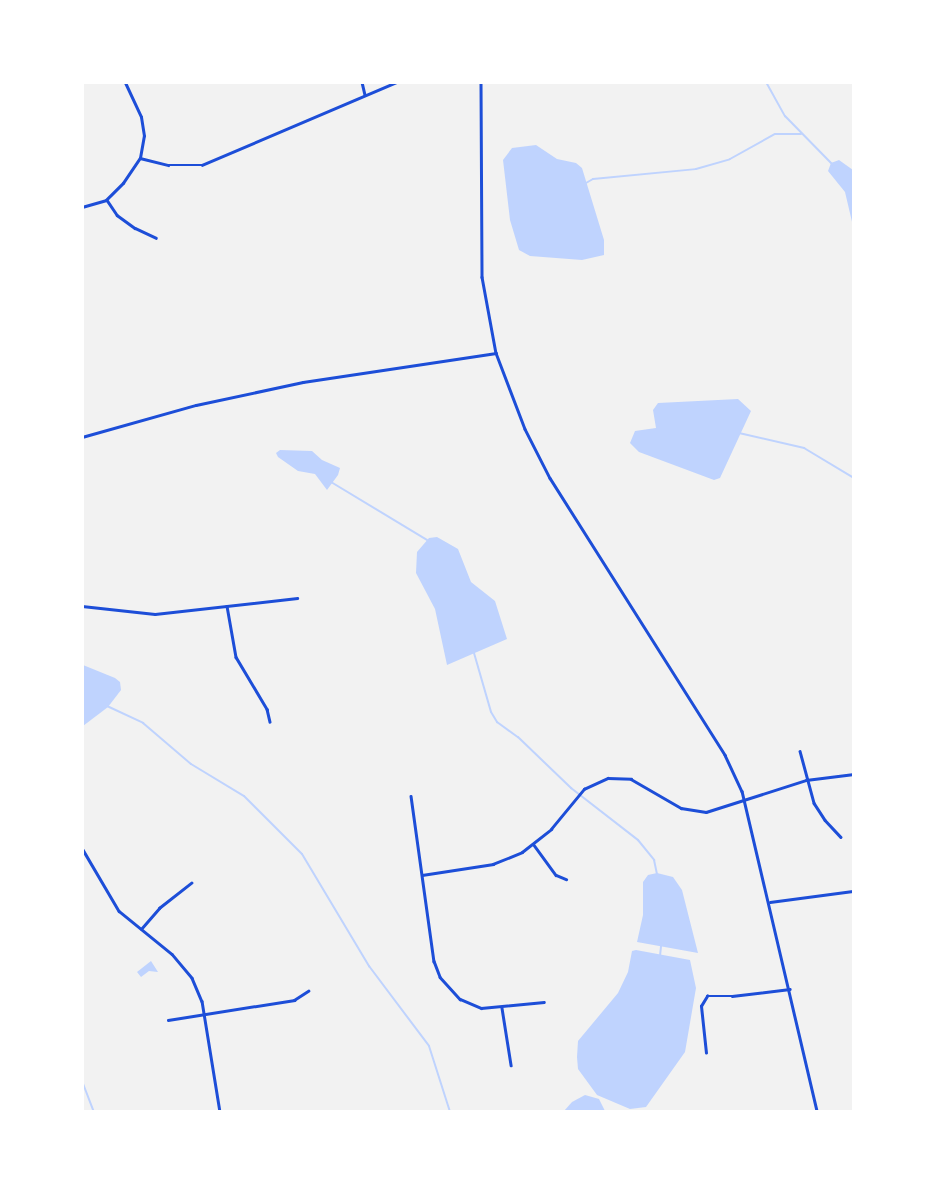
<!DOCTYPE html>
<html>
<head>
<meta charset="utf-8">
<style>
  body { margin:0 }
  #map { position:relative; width:936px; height:1194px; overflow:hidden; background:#f2f2f2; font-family:"IBM Plex Sans",sans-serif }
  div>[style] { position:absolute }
  .water>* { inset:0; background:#bfd3fe }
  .stream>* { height:2px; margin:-1px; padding:0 1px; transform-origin:1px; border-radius:1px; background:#bfd3fe }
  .minor>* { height:2.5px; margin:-1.25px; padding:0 1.25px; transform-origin:1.25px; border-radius:1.25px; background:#1d4ed8 }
  .tertiary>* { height:2.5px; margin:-1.25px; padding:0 1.25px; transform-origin:1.25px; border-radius:1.25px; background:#1d4ed8 }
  span { translate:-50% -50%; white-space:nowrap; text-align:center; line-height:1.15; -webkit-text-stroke:5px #fff; paint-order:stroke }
  .frame { position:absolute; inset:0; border:84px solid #fff; pointer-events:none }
</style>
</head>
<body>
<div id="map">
  <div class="water">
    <i style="clip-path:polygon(536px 145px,557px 159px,576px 163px,582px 168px,604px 240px,604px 255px,582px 260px,530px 256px,519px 250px,510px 220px,503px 160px,512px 148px)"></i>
    <i style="clip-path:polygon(839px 160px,853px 170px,853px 226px,845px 192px,828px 171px,831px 163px)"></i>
    <i style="clip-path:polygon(738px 399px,751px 411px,720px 478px,714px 480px,639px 452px,630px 443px,635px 431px,656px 428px,653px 410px,658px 403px)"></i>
    <i style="clip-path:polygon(280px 450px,312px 451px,322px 460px,340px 468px,338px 475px,327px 490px,315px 474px,298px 471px,278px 457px,276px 453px)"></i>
    <i style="clip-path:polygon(437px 537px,458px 549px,471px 582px,495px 601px,507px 639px,447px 665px,435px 609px,416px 573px,417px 552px,429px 538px)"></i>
    <i style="clip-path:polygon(83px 665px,115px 678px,120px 682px,121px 690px,108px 707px,83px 726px)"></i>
    <i style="clip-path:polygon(657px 873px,673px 877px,682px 890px,698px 953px,637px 942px,643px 915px,643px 882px,648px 875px)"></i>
    <i style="clip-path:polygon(636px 950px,690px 960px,696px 988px,685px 1052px,646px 1107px,630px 1109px,597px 1095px,578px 1069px,577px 1057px,578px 1041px,618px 993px,628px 972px,632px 951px)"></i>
    <i style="clip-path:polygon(151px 961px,158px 972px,149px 971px,141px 977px,137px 972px)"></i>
    <i style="clip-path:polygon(585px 1095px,599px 1099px,605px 1111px,564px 1111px,572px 1102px)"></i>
  </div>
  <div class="stream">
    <i style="left:766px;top:82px;width:39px;rotate:61deg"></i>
    <i style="left:785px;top:116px;width:69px;rotate:45.6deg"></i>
    <i style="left:586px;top:183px;width:8px;rotate:-30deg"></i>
    <i style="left:593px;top:179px;width:103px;rotate:-5.5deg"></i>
    <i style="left:696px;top:169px;width:35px;rotate:-16deg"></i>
    <i style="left:730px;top:159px;width:51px;rotate:-29.1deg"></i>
    <i style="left:775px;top:134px;width:26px"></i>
    <i style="left:739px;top:433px;width:67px;rotate:13deg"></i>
    <i style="left:804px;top:448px;width:58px;rotate:31deg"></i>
    <i style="left:331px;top:482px;width:112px;rotate:31.1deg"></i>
    <i style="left:474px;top:653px;width:61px;rotate:73.9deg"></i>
    <i style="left:491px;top:712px;width:12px;rotate:59deg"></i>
    <i style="left:497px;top:722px;width:26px;rotate:36deg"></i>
    <i style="left:518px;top:737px;width:74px;rotate:43.9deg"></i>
    <i style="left:571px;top:788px;width:85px;rotate:37.8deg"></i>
    <i style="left:638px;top:840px;width:26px;rotate:51deg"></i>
    <i style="left:654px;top:860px;width:14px;rotate:78deg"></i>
    <i style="left:107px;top:706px;width:40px;rotate:25deg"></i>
    <i style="left:143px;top:723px;width:63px;rotate:40.5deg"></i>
    <i style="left:191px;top:764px;width:62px;rotate:31.1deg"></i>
    <i style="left:244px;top:796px;width:82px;rotate:45deg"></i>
    <i style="left:302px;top:854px;width:131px;rotate:59.1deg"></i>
    <i style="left:369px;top:966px;width:100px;rotate:53.1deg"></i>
    <i style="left:429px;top:1046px;width:69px;rotate:72.3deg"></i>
    <i style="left:660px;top:956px;width:10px;rotate:-84deg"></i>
    <i style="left:82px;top:1081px;width:33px;rotate:69deg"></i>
  </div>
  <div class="minor">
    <i style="left:362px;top:82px;width:13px;rotate:77deg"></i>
    <i style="left:140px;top:158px;width:29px;rotate:14deg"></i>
    <i style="left:168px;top:165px;width:34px"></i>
    <i style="left:202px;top:165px;width:212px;rotate:-23.1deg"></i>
    <i style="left:107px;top:200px;width:18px;rotate:56deg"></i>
    <i style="left:117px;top:215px;width:22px;rotate:36deg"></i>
    <i style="left:135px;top:228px;width:23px;rotate:25deg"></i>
    <i style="left:82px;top:207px;width:25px;rotate:-16deg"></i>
    <i style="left:106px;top:200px;width:24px;rotate:-45deg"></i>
    <i style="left:123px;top:183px;width:30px;rotate:-56deg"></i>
    <i style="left:140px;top:158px;width:22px;rotate:-80deg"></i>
    <i style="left:144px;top:136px;width:19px;rotate:-99deg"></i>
    <i style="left:141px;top:117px;width:38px;rotate:-115deg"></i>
    <i style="left:82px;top:437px;width:118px;rotate:-15.7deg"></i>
    <i style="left:196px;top:405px;width:109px;rotate:-12.1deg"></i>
    <i style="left:303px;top:382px;width:195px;rotate:-8.5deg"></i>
    <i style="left:82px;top:606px;width:73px;rotate:6.3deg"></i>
    <i style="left:155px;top:614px;width:143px;rotate:-6.4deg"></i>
    <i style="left:227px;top:606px;width:52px;rotate:80deg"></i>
    <i style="left:236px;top:657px;width:61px;rotate:59.2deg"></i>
    <i style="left:267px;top:709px;width:13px;rotate:77deg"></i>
    <i style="left:800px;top:751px;width:54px;rotate:74.9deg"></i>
    <i style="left:814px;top:803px;width:20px;rotate:57deg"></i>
    <i style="left:825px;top:820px;width:23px;rotate:47deg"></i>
    <i style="left:411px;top:796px;width:167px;rotate:82.1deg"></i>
    <i style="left:434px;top:961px;width:17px;rotate:69deg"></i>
    <i style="left:440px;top:977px;width:30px;rotate:48deg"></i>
    <i style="left:460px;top:999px;width:23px;rotate:23deg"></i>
    <i style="left:481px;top:1008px;width:63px;rotate:-5.4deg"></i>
    <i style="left:534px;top:845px;width:37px;rotate:54deg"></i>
    <i style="left:556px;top:875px;width:11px;rotate:22deg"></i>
    <i style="left:82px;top:848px;width:73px;rotate:59.6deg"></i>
    <i style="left:119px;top:911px;width:68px;rotate:39.1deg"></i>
    <i style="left:172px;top:954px;width:31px;rotate:50deg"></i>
    <i style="left:192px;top:978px;width:25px;rotate:67deg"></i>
    <i style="left:202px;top:1001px;width:112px;rotate:80.8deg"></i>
    <i style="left:422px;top:875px;width:72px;rotate:-8.8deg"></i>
    <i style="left:493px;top:864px;width:31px;rotate:-22deg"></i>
    <i style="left:522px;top:852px;width:37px;rotate:-38deg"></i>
    <i style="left:551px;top:829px;width:52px;rotate:-50.5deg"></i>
    <i style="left:584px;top:789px;width:26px;rotate:-25deg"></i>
    <i style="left:608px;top:778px;width:23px;rotate:2deg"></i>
    <i style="left:631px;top:779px;width:58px;rotate:30.1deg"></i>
    <i style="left:681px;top:808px;width:25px;rotate:9deg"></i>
    <i style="left:706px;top:812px;width:105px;rotate:-17.7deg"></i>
    <i style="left:806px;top:780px;width:48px;rotate:-7.1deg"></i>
    <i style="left:770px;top:902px;width:85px;rotate:-7.5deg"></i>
    <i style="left:141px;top:929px;width:28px;rotate:-49deg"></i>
    <i style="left:159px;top:908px;width:41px;rotate:-38deg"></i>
    <i style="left:502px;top:1008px;width:58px;rotate:81deg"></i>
    <i style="left:168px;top:1020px;width:128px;rotate:-9deg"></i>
    <i style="left:294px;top:1000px;width:17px;rotate:-33deg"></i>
    <i style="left:706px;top:1053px;width:47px;rotate:-96.1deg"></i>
    <i style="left:701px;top:1006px;width:12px;rotate:-59deg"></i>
    <i style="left:707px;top:996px;width:25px"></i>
    <i style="left:732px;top:996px;width:58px;rotate:-6.9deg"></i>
  </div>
  <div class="tertiary">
    <i style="left:481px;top:82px;width:195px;rotate:89.7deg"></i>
    <i style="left:482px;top:277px;width:77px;rotate:79.6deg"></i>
    <i style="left:496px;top:353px;width:81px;rotate:69.1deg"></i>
    <i style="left:525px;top:429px;width:55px;rotate:63deg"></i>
    <i style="left:550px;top:478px;width:328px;rotate:57.7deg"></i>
    <i style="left:725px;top:755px;width:40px;rotate:65deg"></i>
    <i style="left:742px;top:791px;width:330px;rotate:76.8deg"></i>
  </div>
  <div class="frame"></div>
</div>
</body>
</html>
